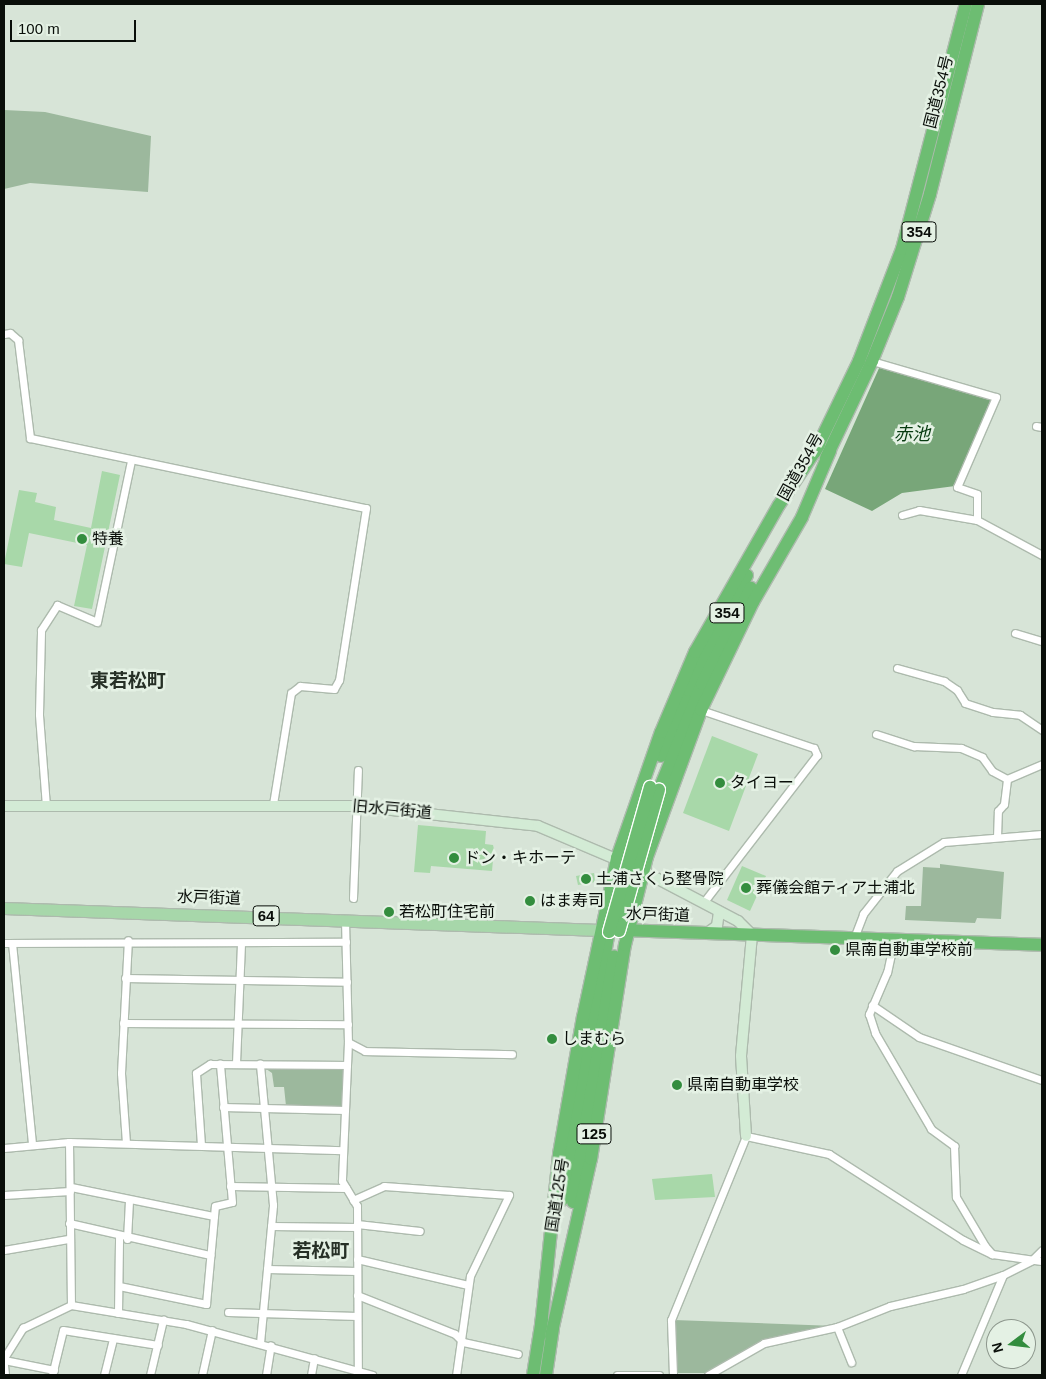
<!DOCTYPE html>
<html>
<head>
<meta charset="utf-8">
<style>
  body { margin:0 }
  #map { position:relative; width:1046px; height:1379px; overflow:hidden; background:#d7e4d7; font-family:Helvetica,"Noto Sans JP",sans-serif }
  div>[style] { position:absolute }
  .green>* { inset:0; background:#9cb89d }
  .water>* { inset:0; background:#78a679 }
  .building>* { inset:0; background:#a8d8a9 }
  .roads { filter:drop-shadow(1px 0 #adbaad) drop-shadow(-1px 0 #adbaad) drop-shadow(0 1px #adbaad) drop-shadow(0 -1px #adbaad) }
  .street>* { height:7px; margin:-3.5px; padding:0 3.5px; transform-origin:3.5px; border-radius:3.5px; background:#fff }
  .secondary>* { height:10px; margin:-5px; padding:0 5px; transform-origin:5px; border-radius:5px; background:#d3ebd5 }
  .primary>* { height:11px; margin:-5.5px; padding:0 5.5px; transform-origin:5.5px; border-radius:5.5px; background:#a7d7aa }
  .highway>* { height:12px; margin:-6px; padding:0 6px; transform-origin:6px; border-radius:6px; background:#6dbd72 }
  .bridges { filter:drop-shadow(1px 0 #fff) drop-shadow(-1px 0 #fff) drop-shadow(0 1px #fff) drop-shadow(0 -1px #fff) }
  .highway-bridge>* { height:12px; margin:-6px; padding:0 6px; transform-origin:6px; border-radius:6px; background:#6dbd72 }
  .dots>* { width:14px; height:14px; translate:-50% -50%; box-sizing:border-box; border:2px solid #e4f1e4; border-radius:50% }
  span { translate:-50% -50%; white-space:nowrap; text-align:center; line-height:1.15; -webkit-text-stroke:5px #e4f1e4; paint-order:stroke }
  .shield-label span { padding:1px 4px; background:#e4f1e4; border:1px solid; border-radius:4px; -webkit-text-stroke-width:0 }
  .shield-label { font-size:15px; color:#090e09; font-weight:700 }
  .street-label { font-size:16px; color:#090e09 }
  .poi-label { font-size:16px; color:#090e09 }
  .left { translate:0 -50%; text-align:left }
  .water-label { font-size:18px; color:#073b10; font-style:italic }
  .quarter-label { font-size:19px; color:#263026; font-weight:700 }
  .frame { position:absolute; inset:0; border:5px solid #090e09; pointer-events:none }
  .north { position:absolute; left:986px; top:1319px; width:50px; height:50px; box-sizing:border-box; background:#e4f1e4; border:1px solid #8c968c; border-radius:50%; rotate:255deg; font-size:14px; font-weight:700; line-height:20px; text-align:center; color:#090e09 }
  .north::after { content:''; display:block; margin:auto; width:18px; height:22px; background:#338d3e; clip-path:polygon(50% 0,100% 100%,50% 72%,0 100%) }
  .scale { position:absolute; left:10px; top:20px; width:126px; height:22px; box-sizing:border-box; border:2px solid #090e09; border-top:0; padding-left:6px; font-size:15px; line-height:18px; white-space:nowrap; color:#090e09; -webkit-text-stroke:4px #e4f1e4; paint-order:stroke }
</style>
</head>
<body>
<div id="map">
  <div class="green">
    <i style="clip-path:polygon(4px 110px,45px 112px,151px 136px,148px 192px,30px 183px,4px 189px)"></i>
    <i style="clip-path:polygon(940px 864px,1004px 872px,1001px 919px,977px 918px,975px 923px,905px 920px,906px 906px,921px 906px,923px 867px,940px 868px)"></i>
    <i style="clip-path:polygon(262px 1066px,345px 1067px,343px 1108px,286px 1106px,284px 1087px,274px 1087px,272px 1073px)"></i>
    <i style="clip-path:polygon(674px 1320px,835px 1326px,763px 1340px,706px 1373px,674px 1373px)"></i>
  </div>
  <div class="water">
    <i style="clip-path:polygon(880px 366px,994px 398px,955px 486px,902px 493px,872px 511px,825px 489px)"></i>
  </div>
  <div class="building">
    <i style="clip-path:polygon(102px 471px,120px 475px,92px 609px,74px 606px,87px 545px,29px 533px,22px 567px,4px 564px,19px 490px,37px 493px,35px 502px,56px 507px,54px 520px,91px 528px)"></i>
    <i style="clip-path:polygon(712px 736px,758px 754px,729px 831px,683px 813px)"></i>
    <i style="clip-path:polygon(418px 825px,486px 831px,485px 844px,493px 845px,494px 849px,492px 871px,431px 866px,430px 873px,414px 872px)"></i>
    <i style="clip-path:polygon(742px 866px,766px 876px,750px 911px,727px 900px)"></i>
    <i style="clip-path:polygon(594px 873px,595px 882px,578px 885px,576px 876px)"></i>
    <i style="clip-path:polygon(712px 1174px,715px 1197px,655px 1200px,652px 1179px)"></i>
  </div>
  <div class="roads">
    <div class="street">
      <i style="left:4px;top:334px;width:6px;rotate:-9deg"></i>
      <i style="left:10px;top:333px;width:11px;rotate:41deg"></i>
      <i style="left:18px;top:340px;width:99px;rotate:83deg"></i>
      <i style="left:30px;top:438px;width:343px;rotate:11.8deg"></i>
      <i style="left:366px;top:508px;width:174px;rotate:98.9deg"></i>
      <i style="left:339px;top:680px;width:10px;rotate:119deg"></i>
      <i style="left:334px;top:689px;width:34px;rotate:-175deg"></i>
      <i style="left:300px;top:686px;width:11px;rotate:142deg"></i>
      <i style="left:291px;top:693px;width:112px;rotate:99.2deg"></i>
      <i style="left:872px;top:361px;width:129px;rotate:16.2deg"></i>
      <i style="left:996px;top:397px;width:98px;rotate:113.4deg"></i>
      <i style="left:957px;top:487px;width:21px;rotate:19deg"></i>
      <i style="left:977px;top:494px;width:26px;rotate:90deg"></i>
      <i style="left:1036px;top:426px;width:6px;rotate:9deg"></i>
      <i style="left:902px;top:515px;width:18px;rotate:-16deg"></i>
      <i style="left:919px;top:510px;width:59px;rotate:9.8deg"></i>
      <i style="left:977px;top:520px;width:74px;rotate:28.3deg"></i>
      <i style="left:1015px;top:633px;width:28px;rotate:17deg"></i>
      <i style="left:897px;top:668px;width:49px;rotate:15.5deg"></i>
      <i style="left:944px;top:681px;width:16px;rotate:35deg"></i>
      <i style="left:957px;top:690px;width:15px;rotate:58deg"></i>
      <i style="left:965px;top:703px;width:29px;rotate:18deg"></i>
      <i style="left:993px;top:712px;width:27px;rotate:6deg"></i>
      <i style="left:1020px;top:715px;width:27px;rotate:34deg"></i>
      <i style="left:701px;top:710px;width:119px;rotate:18.6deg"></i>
      <i style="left:814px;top:748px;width:8px;rotate:67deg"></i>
      <i style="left:817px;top:755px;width:187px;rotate:127.6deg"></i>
      <i style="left:876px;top:734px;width:40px;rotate:18deg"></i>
      <i style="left:914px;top:746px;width:47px;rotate:2.4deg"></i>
      <i style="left:961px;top:748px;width:23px;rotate:23deg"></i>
      <i style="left:982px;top:757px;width:17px;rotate:54deg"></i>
      <i style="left:992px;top:771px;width:17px;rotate:28deg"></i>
      <i style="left:46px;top:806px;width:92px;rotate:-94.4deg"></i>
      <i style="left:39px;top:714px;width:84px;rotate:-88.6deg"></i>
      <i style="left:41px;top:630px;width:30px;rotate:-57deg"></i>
      <i style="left:57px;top:605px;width:43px;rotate:23deg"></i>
      <i style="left:97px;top:622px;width:165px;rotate:-78.1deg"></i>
      <i style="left:997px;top:837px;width:26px;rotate:-88deg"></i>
      <i style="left:998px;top:811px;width:9px;rotate:-49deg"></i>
      <i style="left:1004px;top:804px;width:25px;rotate:-83deg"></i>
      <i style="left:1007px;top:779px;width:38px;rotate:-23deg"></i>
      <i style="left:353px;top:898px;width:128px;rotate:-87.8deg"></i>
      <i style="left:345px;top:920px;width:122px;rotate:88.6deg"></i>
      <i style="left:348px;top:1042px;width:139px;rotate:92.5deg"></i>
      <i style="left:342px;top:1181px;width:29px;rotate:59deg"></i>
      <i style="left:357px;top:1206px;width:165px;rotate:89.7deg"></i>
      <i style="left:854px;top:938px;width:26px;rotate:-69deg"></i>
      <i style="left:863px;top:914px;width:55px;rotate:-51.7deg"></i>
      <i style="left:897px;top:871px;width:55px;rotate:-31.7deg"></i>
      <i style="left:944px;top:842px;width:98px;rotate:-4.7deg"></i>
      <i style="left:894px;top:940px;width:33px;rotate:102deg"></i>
      <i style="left:887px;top:972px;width:46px;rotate:113.2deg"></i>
      <i style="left:869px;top:1014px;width:20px;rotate:72deg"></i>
      <i style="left:875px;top:1033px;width:111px;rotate:59.7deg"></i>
      <i style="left:931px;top:1129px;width:29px;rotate:36deg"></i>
      <i style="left:954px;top:1146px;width:51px;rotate:87.8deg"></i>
      <i style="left:956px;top:1197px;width:57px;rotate:59.4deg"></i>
      <i style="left:985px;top:1246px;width:11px;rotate:49deg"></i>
      <i style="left:992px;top:1254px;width:50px;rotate:8deg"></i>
      <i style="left:4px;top:943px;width:342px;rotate:-0.2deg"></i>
      <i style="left:12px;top:943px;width:203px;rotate:84.3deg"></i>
      <i style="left:125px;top:978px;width:222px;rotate:1deg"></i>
      <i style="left:872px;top:1005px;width:57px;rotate:34.2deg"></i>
      <i style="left:919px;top:1037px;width:130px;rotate:19.3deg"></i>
      <i style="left:123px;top:1023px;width:225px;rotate:0.3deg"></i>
      <i style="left:348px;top:1042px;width:19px;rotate:28deg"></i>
      <i style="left:365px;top:1051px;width:147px;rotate:1.2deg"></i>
      <i style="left:236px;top:1063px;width:120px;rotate:-87.6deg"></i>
      <i style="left:223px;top:1107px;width:122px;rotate:1.4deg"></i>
      <i style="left:69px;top:1142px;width:163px;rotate:89.3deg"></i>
      <i style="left:126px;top:1143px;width:70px;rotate:-94.1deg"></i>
      <i style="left:121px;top:1073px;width:133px;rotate:-87deg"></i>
      <i style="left:201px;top:1145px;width:72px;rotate:-94deg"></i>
      <i style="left:196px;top:1073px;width:17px;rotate:-33deg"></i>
      <i style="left:210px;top:1064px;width:137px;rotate:0.4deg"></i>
      <i style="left:4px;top:1148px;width:65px;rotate:-5.3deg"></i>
      <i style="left:69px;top:1142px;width:274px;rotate:1.7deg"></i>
      <i style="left:230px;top:1186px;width:116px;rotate:1deg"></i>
      <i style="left:71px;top:1187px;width:146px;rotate:11.5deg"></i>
      <i style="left:4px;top:1195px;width:66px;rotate:-3.5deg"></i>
      <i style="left:353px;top:1200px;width:34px;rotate:-24deg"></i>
      <i style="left:384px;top:1186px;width:125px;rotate:4.1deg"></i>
      <i style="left:509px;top:1195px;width:90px;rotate:115.7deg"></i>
      <i style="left:470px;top:1276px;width:100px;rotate:98deg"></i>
      <i style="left:69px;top:1223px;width:145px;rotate:12.8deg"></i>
      <i style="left:357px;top:1224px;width:63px;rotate:6.3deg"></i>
      <i style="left:271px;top:1226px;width:86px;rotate:0.7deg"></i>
      <i style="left:127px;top:1239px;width:39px;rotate:-87deg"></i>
      <i style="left:4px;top:1250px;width:65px;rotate:-9.8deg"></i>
      <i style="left:357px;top:1259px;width:114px;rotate:13.2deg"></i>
      <i style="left:267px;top:1269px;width:90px;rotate:1.3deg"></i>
      <i style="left:119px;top:1286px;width:89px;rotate:11.7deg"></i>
      <i style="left:206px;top:1304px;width:98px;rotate:-84.8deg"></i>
      <i style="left:215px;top:1206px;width:17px;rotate:-13deg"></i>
      <i style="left:232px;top:1202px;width:139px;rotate:-95deg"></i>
      <i style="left:357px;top:1295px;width:105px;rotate:21.7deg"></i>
      <i style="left:455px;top:1334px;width:11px;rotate:45deg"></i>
      <i style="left:463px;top:1342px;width:56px;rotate:12.3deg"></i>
      <i style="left:228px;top:1312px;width:129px;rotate:1.8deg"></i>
      <i style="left:118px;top:1313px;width:76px;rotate:-89.2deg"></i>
      <i style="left:837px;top:1327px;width:38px;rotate:68deg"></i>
      <i style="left:260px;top:1343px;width:139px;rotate:-84.6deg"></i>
      <i style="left:273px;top:1205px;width:142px;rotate:-95.3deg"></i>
      <i style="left:4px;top:1358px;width:36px;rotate:-58deg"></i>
      <i style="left:23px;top:1328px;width:53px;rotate:-25.6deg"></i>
      <i style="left:71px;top:1305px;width:117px;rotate:9.4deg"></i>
      <i style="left:186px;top:1324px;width:193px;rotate:15.3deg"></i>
      <i style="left:4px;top:1360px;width:51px;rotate:11.3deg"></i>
      <i style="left:4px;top:1365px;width:10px;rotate:84deg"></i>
      <i style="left:52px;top:1375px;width:46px;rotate:-76.3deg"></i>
      <i style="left:63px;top:1330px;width:96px;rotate:9deg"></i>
      <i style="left:104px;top:1375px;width:38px;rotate:-76deg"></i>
      <i style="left:150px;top:1375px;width:57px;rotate:-76.7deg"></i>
      <i style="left:202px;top:1375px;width:46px;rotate:-77.5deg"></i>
      <i style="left:266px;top:1375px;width:30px;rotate:-81deg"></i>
      <i style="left:311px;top:1375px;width:17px;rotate:-80deg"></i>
      <i style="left:617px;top:1375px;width:42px"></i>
      <i style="left:673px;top:1375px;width:55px;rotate:-92.1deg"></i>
      <i style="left:671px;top:1320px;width:199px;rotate:-67.8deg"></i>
      <i style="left:746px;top:1136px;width:85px;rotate:12.2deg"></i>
      <i style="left:829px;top:1154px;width:159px;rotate:32.7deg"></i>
      <i style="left:963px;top:1240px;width:32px;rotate:26deg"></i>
      <i style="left:708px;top:1375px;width:64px;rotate:-29.7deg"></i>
      <i style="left:764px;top:1343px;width:75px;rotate:-12.4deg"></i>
      <i style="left:837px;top:1327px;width:57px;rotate:-21.6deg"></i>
      <i style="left:890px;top:1306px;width:75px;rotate:-13.1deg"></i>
      <i style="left:963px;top:1289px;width:42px;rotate:-19.3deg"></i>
      <i style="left:1003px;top:1275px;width:33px;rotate:-27deg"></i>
      <i style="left:1032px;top:1260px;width:14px;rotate:-45deg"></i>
      <i style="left:961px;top:1375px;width:108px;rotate:-67.2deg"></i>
    </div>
    <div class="secondary">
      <i style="left:4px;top:806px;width:351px"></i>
      <i style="left:355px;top:806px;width:184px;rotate:6.2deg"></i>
      <i style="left:538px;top:826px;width:92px;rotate:23deg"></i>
      <i style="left:639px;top:869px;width:112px;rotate:27.7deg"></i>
      <i style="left:738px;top:921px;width:20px;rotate:45deg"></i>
      <i style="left:752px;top:935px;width:121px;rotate:95.2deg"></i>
      <i style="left:741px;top:1056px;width:80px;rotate:86.4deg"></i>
      <i style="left:707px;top:933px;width:12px;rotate:-35deg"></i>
      <i style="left:717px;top:926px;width:14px;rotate:-82deg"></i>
    </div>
    <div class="primary">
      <i style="left:4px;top:908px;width:596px;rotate:2.11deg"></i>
    </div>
    <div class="highway">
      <i style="left:815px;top:452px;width:101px;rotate:-64.2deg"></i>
      <i style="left:859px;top:361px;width:120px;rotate:-69deg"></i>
      <i style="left:902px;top:249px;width:253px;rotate:-75.4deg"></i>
      <i style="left:826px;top:458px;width:107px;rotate:-64.6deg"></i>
      <i style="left:872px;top:361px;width:69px;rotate:-67.9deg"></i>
      <i style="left:898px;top:297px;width:108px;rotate:-72.7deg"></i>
      <i style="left:930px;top:194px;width:196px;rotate:-75.8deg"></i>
      <i style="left:661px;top:756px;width:71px;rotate:-67.8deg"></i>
      <i style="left:688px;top:690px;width:129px;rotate:-62.8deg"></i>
      <i style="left:659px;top:790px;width:114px;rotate:-67.9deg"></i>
      <i style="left:702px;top:684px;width:108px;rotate:-63deg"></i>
      <i style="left:620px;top:930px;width:422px;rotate:2deg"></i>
      <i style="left:562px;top:1200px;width:272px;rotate:-80.1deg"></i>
      <i style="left:573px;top:1202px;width:249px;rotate:-80.5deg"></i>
      <i style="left:541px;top:1326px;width:173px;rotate:-84deg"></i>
      <i style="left:559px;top:1154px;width:139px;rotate:-80.1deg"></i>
      <i style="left:583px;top:1017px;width:163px;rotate:-77.9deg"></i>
      <i style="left:617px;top:858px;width:133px;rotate:-70.8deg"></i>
      <i style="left:661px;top:732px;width:87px;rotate:-67deg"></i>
      <i style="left:695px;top:652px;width:169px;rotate:-60.3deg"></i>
      <i style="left:779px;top:505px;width:72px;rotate:-56.3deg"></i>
      <i style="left:551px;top:1336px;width:181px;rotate:-77.3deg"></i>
      <i style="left:591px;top:1159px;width:217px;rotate:-81deg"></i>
      <i style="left:625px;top:945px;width:91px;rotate:-76deg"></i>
      <i style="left:647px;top:857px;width:157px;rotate:-69.8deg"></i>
      <i style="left:701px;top:710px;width:120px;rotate:-64.3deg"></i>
      <i style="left:753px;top:602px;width:98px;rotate:-60deg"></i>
      <i style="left:802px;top:517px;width:72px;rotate:-67deg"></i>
      <i style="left:533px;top:1375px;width:57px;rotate:-80.9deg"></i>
      <i style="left:546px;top:1375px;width:48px;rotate:-81.5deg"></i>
    </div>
  </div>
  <div class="bridges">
    <div class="highway-bridge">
      <i style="left:619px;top:931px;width:147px;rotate:-74.2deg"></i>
      <i style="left:609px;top:932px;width:151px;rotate:-74.2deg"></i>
    </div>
  </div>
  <div class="dots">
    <i style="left:82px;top:539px;background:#338d3e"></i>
    <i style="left:720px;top:783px;background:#338d3e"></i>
    <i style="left:454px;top:858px;background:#338d3e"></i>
    <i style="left:586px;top:879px;background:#338d3e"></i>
    <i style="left:746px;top:888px;background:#338d3e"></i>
    <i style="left:530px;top:901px;background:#338d3e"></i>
    <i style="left:389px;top:912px;background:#338d3e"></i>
    <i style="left:835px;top:950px;background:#338d3e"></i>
    <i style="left:552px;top:1039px;background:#338d3e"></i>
    <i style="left:677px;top:1085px;background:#338d3e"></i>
  </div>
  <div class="shield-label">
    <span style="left:919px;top:232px">354</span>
    <span style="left:727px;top:613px">354</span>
    <span style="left:266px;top:916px">64</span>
    <span style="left:594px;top:1134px">125</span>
  </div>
  <div class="street-label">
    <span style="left:939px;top:92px;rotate:-76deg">国道354号</span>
    <span style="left:801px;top:467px;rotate:-61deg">国道354号</span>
    <span style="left:392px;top:810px;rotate:5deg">旧水戸街道</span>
    <span style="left:209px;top:898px;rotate:2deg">水戸街道</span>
    <span style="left:658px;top:915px;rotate:2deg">水戸街道</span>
    <span style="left:558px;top:1195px;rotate:-81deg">国道125号</span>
  </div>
  <div class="poi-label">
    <span class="left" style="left:92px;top:539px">特養</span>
    <span class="left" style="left:730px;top:783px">タイヨー</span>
    <span class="left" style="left:464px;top:858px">ドン・キホーテ</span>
    <span class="left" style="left:596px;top:879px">土浦さくら整骨院</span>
    <span class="left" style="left:756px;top:888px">葬儀会館ティア土浦北</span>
    <span class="left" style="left:540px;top:901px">はま寿司</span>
    <span class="left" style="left:399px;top:912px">若松町住宅前</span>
    <span class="left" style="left:845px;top:950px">県南自動車学校前</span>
    <span class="left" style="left:562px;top:1039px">しまむら</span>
    <span class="left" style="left:687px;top:1085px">県南自動車学校</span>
  </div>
  <div class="water-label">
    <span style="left:912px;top:434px">赤池</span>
  </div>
  <div class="quarter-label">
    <span style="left:128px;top:681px">東若松町</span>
    <span style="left:321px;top:1251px">若松町</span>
  </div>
  <div class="frame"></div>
  <div class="north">N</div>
  <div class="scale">100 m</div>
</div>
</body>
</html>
